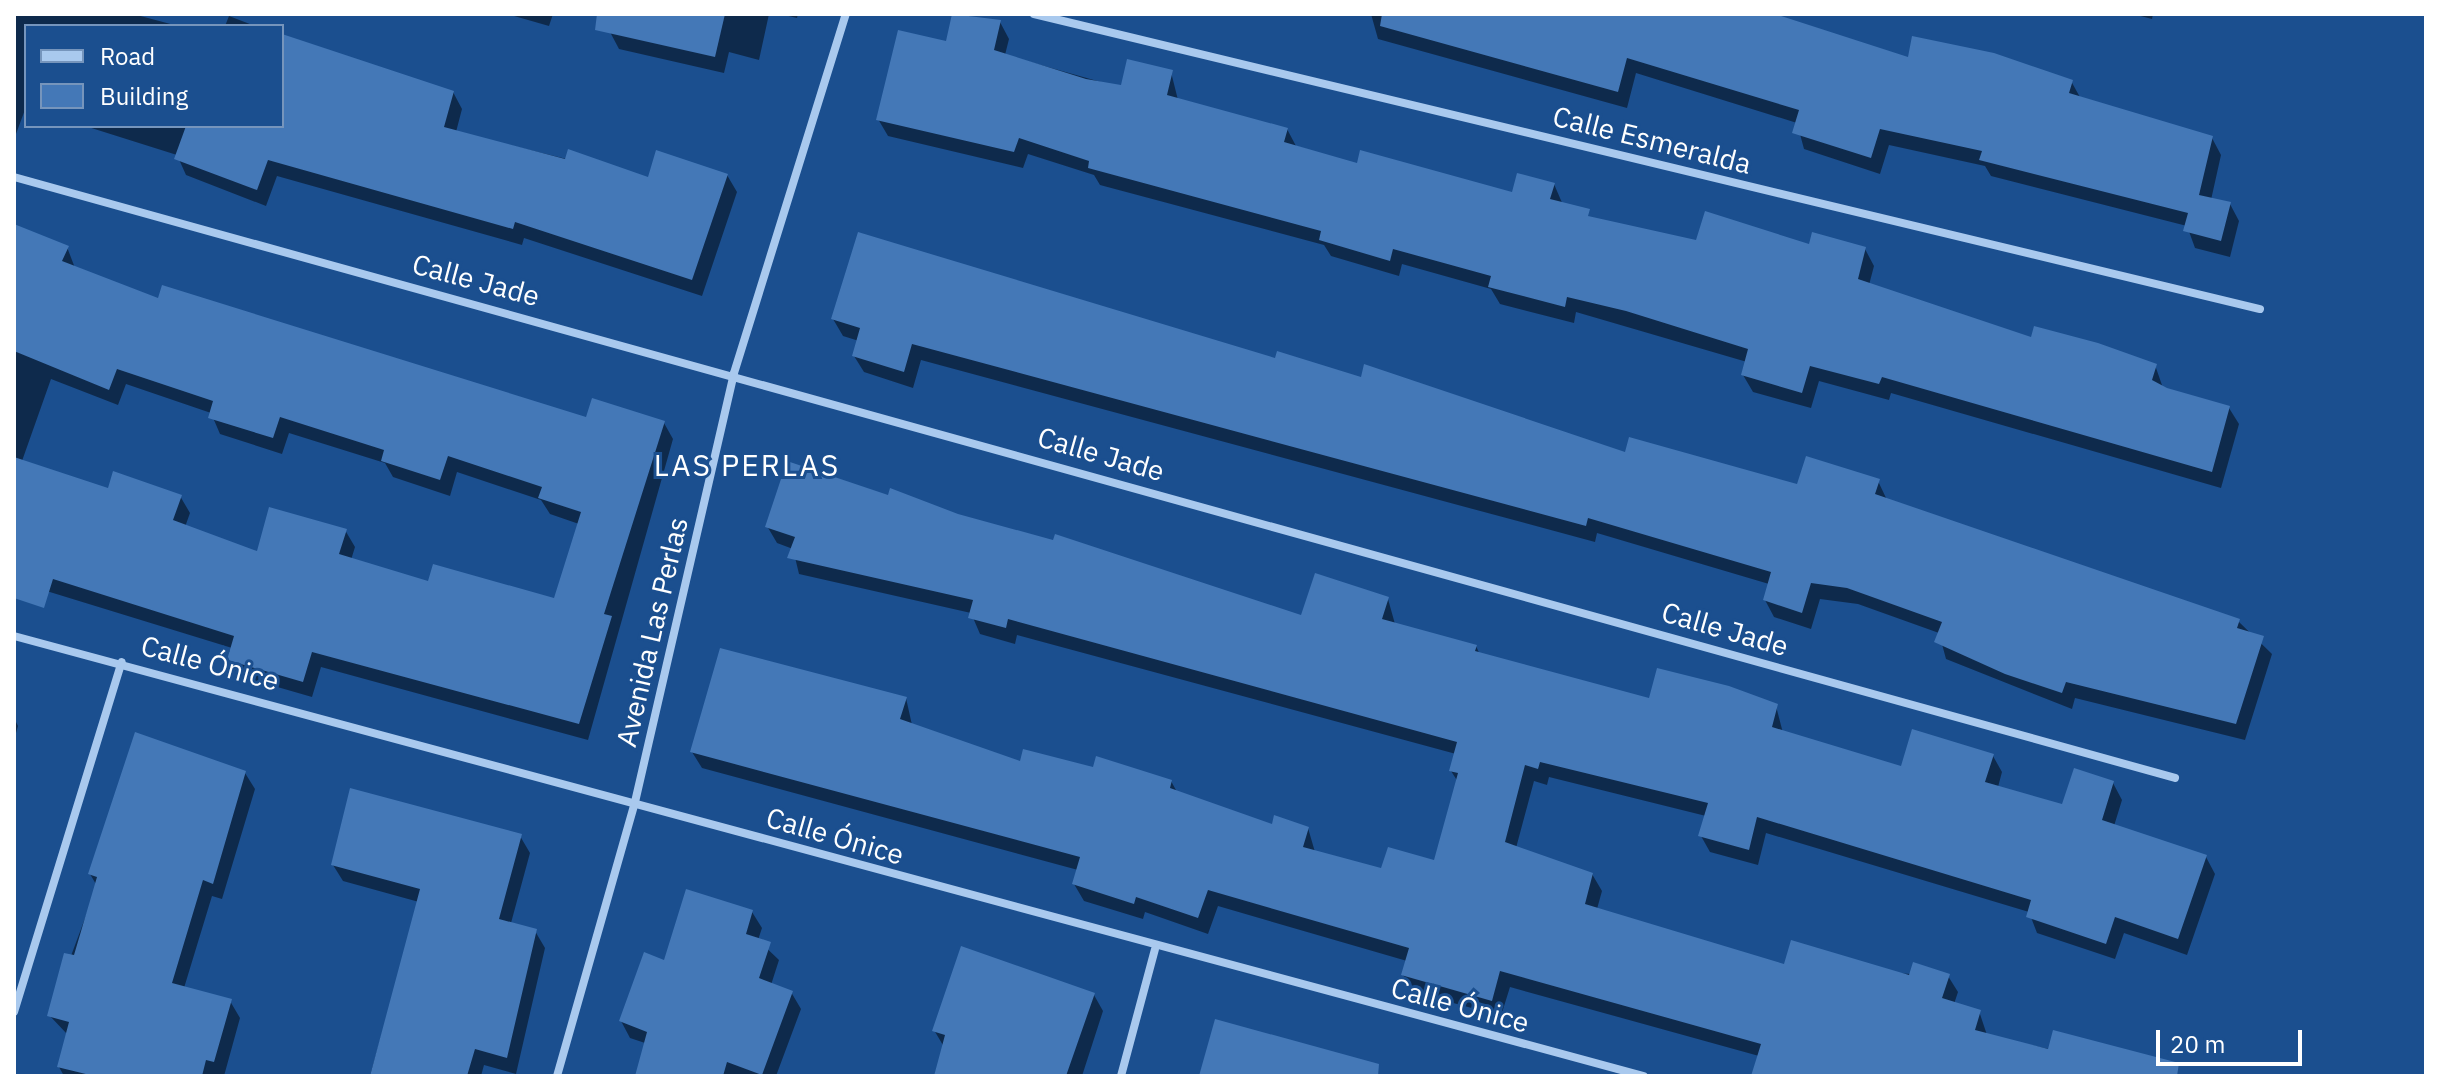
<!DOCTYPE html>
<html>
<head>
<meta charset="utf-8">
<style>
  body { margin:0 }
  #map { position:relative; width:2440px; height:1090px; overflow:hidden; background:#1b4f8f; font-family:"IBM Plex Sans",sans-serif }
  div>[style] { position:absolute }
  .shadow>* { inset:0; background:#0007 }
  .building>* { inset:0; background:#4478b7 }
  .street>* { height:8px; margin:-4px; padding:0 4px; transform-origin:4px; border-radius:4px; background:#a9c9ee }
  span { translate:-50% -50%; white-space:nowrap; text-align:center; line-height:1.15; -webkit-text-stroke:6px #1b4f8f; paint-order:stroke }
  .street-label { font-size:28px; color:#fff }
  .neighbourhood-label { font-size:30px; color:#fff; letter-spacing:2px }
  .frame { position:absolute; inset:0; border:16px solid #fff; pointer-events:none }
  .legend { position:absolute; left:24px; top:24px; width:260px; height:104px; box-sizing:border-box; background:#1b4f8f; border:2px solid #7695bc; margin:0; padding:10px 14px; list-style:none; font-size:24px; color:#fff }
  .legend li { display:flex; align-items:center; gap:16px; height:40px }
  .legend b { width:40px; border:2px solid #7695bc }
  .scale { position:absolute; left:2156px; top:1030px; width:146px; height:36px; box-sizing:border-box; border:4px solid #fff; border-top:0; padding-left:10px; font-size:24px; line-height:28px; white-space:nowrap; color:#fff; -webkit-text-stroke:6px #1b4f8f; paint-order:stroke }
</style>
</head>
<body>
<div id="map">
  <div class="shadow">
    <i style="clip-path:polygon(14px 14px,133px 14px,178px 26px,26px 26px,26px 107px,16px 134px)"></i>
    <i style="clip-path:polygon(507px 14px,553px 14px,549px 26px)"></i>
    <i style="clip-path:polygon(614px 14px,769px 14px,759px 60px,729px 52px,724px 73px,619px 49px,610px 32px)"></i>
    <i style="clip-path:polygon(780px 14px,798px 14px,797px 18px)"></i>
    <i style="clip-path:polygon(954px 14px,1000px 22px,1009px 39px,1005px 55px,1122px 88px,1171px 72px,1178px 100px,1287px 129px,1296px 146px,1359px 165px,1514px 195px,1554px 184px,1563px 205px,1593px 219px,1698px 242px,1865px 249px,1874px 266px,1869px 285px,2032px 340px,2155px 365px,2163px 388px,2229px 408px,2239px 424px,2221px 488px,1891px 393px,1889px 400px,1819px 381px,1811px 408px,1753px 392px,1743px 375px,1747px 362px,1576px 312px,1574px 323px,1500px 304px,1491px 289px,1402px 264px,1399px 276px,1331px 256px,1324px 245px,1100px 185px,1094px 175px,1028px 154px,1023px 168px,888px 136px,878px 119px,947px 43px)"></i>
    <i style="clip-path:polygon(1371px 14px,1751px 14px,1910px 60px,2071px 81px,2081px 99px,2212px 138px,2221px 155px,2211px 200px,2230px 204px,2239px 221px,2230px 257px,2195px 248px,2187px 226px,1991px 176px,1985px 166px,1889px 145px,1880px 174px,1804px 149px,1797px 123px,1636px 73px,1627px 108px,1378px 39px)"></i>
    <i style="clip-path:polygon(2133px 14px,2153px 14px,2152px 19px)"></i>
    <i style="clip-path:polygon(229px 16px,255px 26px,225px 26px)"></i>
    <i style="clip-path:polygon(282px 36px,453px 92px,462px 109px,456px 132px,649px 179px,727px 175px,737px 192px,702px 296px,524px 238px,522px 245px,277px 176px,266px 206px,186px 175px,177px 155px,85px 126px,282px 126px)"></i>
    <i style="clip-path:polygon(evenodd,14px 226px,67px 247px,75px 268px,159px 300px,587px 420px,664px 423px,673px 439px,588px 740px,321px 667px,312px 697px,239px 676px,229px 659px,232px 648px,14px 581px,14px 226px,51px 379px,118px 405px,126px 384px,211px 413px,220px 434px,282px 454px,289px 433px,385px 463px,393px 477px,450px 496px,457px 472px,541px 500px,550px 514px,579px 524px,555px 600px,430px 584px,351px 560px,355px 547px,345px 530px,259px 554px,185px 527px,190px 513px,180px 496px,109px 490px,22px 461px,51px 379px)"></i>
    <i style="clip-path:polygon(833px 319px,1276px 360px,1626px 454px,1799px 487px,1878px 481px,1887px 500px,2238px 621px,2272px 654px,2245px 740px,2075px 698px,2072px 709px,1946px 659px,1939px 633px,1858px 604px,1820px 599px,1811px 629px,1774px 617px,1765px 600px,1769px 584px,1597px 533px,1595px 542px,921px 360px,913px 388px,864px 372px,854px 356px,859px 341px,843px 336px)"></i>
    <i style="clip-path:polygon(889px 498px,1302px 617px,1388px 599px,1395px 624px,1476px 646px,1480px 655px,1651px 700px,1776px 706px,1783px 733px,1902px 769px,1993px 756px,2002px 772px,1998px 787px,2064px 807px,2113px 783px,2122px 800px,2114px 826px,2206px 857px,2215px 874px,2187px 955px,2124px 933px,2115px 959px,2037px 933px,2029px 912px,1766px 833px,1758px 865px,1710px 852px,1701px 836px,1706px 816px,1549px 777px,1547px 785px,1534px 781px,1516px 848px,1592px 874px,1602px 891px,1597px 909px,1785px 967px,1948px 976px,1958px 992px,1954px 1004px,1979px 1011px,1987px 1035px,2168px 1076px,1754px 1076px,1759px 1056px,1510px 987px,1501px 1016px,1413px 992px,1403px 975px,1407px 961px,1218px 906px,1208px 934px,1145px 912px,1143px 919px,1084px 901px,1074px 884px,1078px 870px,702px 768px,692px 752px,906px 698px,912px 725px,1022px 764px,1171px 781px,1177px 792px,1273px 826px,1308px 828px,1315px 852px,1382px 871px,1435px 863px,1458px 782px,1451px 771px,1456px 754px,1017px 635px,1015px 644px,980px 634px,971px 613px,799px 574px,793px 549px,777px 543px,767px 526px)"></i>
    <i style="clip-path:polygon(14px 718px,18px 726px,14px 740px)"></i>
    <i style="clip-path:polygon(245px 773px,255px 789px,222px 899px,212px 896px,184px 988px,230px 1001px,240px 1018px,224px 1076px,64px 1076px,59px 1067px,67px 1034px,49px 1015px,97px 886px,90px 874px)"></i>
    <i style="clip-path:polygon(520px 836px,530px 853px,511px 923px,535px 931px,545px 948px,516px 1074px,484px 1065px,481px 1076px,370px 1076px,419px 902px,343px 881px,333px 865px)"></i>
    <i style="clip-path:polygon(752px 912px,762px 928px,758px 940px,779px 960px,771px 985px,791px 992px,801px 1009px,776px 1076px,636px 1076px,645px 1043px,630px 1038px,621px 1021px,665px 962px)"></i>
    <i style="clip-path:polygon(1094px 995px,1103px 1011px,1082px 1076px,935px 1076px,944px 1047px,934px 1030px)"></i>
  </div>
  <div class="building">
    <i style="clip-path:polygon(597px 14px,725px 14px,715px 57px,595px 30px)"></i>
    <i style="clip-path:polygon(952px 14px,1001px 20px,994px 50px,1086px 79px,1121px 85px,1127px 59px,1173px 70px,1167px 95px,1288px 128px,1284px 142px,1357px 163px,1360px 150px,1512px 192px,1517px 173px,1555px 183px,1550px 199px,1590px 209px,1588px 216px,1696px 240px,1705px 211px,1809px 244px,1812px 232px,1866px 247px,1858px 279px,2031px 337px,2034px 326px,2098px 343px,2157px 364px,2152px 380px,2167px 388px,2230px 406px,2212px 472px,1882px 377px,1879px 384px,1810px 366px,1802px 393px,1741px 375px,1748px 349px,1626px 311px,1567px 297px,1565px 307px,1488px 287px,1491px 276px,1393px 249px,1390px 261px,1319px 240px,1321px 231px,1088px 168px,1089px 161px,1019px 138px,1014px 152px,876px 120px,898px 30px,946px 41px)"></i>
    <i style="clip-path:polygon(1382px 14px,1775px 14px,1908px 57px,1912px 36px,1994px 53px,2073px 80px,2069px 93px,2213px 136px,2199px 195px,2231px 202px,2221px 241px,2183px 231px,2188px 213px,1979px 160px,1982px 151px,1880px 129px,1871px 158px,1792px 133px,1799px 110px,1627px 58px,1618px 92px,1380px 26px)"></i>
    <i style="clip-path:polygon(282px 34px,454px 91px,444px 127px,565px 159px,568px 149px,648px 177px,656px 150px,728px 174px,692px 280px,515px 222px,513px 229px,268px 160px,257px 190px,174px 159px,186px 126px,282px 126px)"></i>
    <i style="clip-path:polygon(14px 224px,69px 246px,62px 261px,158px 298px,162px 285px,586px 417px,592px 398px,665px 421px,604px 614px,612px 616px,579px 724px,312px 652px,303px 682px,227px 660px,234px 636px,53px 579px,44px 608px,14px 598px,14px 457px,108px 488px,113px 471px,182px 495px,173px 520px,257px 551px,269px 507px,347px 529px,339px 554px,428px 581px,433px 564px,554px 598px,581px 512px,538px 498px,542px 487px,448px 456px,440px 480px,381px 461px,384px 450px,280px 417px,273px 438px,208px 418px,213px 401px,117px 369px,109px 390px,14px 351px)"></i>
    <i style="clip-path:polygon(858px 232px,1275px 358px,1277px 351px,1361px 377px,1364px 364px,1625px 452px,1629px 437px,1797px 484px,1806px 456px,1880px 479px,1875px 494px,2240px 619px,2237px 628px,2264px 636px,2236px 724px,2066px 682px,2062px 693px,2005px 674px,1934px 642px,1942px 622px,1847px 588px,1811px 583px,1802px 613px,1763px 600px,1771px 572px,1588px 518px,1586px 526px,912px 344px,904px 372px,852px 356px,860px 328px,831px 319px)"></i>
    <i style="clip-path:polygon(787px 461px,888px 495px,890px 488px,958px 514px,1053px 540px,1055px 534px,1301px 615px,1315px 573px,1389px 597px,1382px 619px,1477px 645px,1475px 651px,1649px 698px,1657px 668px,1729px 686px,1778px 704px,1772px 727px,1901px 766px,1912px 729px,1994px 754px,1985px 782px,2062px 804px,2074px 768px,2114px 781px,2102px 820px,2207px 855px,2178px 939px,2115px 917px,2106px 944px,2026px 917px,2031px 900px,1757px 817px,1749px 850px,1698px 836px,1708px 803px,1540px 762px,1538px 769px,1525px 765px,1505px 842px,1593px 873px,1585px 904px,1784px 964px,1791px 940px,1909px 975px,1913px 962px,1950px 974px,1942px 998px,1981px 1010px,1975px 1030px,2048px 1049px,2053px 1030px,2179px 1063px,2177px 1076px,1751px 1076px,1761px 1044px,1500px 971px,1492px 1001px,1401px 975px,1409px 948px,1208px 890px,1198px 918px,1136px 897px,1134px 904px,1072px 884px,1080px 857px,690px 752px,720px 648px,907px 697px,900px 719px,1020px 761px,1023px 749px,1093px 767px,1096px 756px,1172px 780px,1170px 788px,1272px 824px,1274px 815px,1309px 827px,1303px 847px,1381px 868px,1388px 847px,1434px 860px,1458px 773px,1449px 771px,1457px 742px,1008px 619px,1006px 628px,968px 618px,973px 600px,787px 558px,795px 537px,765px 527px)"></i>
    <i style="clip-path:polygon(135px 732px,246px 771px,213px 884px,203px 880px,172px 983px,232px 999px,214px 1062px,206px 1060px,202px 1076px,94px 1076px,57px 1067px,69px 1022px,47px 1016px,64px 953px,74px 955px,97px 877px,88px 874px)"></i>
    <i style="clip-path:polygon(350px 788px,522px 834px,499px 919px,537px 929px,507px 1058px,475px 1049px,467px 1076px,370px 1076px,420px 889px,331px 865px)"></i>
    <i style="clip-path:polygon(686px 889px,753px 910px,746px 934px,771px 942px,759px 978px,793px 991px,762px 1075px,727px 1062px,723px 1076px,635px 1076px,647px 1032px,619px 1021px,644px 952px,664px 960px)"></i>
    <i style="clip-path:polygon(961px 946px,1095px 993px,1066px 1076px,934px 1076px,945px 1035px,932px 1031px)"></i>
    <i style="clip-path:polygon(1215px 1019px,1379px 1064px,1378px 1076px,1199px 1076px)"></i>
  </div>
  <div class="street">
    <i style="left:1034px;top:14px;width:1261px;rotate:13.53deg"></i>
    <i style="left:14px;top:177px;width:2243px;rotate:15.54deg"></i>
    <i style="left:14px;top:636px;width:1688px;rotate:15.11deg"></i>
    <i style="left:14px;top:1012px;width:366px;rotate:-72.9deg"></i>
    <i style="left:557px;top:1076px;width:285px;rotate:-74.1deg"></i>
    <i style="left:635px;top:802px;width:440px;rotate:-77deg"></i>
    <i style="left:734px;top:373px;width:376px;rotate:-72.7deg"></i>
    <i style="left:1121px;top:1076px;width:131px;rotate:-75deg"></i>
  </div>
  <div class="street-label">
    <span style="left:1652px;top:140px;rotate:14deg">Calle Esmeralda</span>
    <span style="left:476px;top:280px;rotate:15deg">Calle Jade</span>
    <span style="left:1101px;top:454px;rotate:16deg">Calle Jade</span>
    <span style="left:1725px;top:629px;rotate:16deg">Calle Jade</span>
    <span style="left:652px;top:632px;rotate:-77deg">Avenida Las Perlas</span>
    <span style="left:210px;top:663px;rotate:15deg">Calle Ónice</span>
    <span style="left:835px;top:836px;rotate:16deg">Calle Ónice</span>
    <span style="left:1460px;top:1005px;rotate:15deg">Calle Ónice</span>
  </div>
  <div class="neighbourhood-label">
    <span style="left:747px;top:465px">LAS PERLAS</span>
  </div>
  <div class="frame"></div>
  <ul class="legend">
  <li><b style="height:10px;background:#a9c9ee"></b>Road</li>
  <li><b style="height:22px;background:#4478b7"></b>Building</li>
  </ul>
  <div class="scale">20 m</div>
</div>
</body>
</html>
